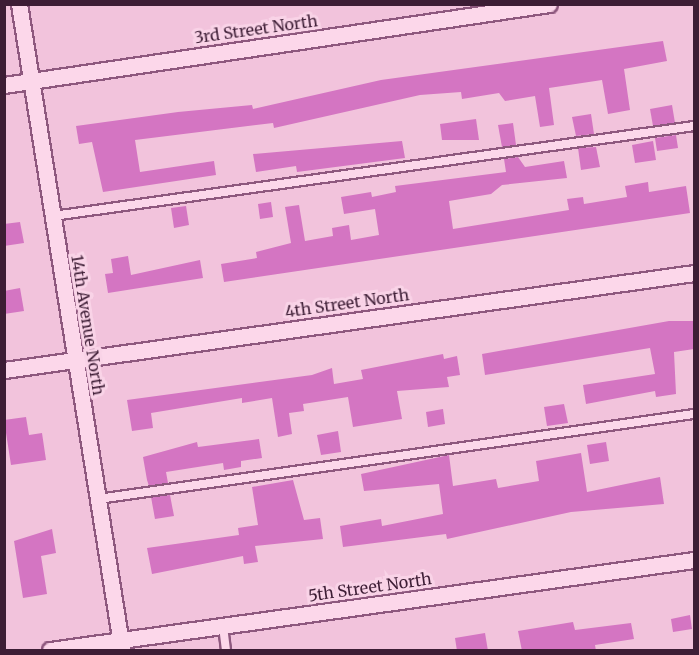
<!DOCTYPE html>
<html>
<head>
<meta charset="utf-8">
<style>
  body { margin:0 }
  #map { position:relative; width:699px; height:655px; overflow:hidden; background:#f2c3dc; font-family:Merriweather,serif }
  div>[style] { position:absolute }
  .building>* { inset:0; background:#d475c2 }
  .roads { filter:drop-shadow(2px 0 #8e587e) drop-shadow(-2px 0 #8e587e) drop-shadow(0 2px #8e587e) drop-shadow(0 -2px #8e587e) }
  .lane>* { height:8px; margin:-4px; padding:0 4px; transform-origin:4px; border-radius:4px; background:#fcd7ea }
  .street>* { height:15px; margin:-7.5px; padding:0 7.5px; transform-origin:7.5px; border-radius:7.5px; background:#fcd7ea }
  span { translate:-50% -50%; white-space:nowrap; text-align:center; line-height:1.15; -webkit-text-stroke:6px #f9d3e7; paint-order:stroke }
  .street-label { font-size:16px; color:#3d1d35 }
  .frame { position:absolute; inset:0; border:6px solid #3d1d35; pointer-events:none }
</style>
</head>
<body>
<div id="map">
  <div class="building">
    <i style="clip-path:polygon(663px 41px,667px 61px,624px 69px,630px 110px,608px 114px,602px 80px,549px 88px,554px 125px,540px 127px,535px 96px,505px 101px,499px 93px,462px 99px,461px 92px,420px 95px,274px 128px,273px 123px,135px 140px,140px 172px,214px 161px,216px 175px,103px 192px,92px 142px,79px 144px,76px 126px,178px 112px,252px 105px,253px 109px,381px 80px)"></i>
    <i style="clip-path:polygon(672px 105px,675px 123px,653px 126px,650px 109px)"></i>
    <i style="clip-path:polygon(591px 114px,594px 134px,576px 136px,572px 117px)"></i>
    <i style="clip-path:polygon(476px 119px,479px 140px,442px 140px,440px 124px)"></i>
    <i style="clip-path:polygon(513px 123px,516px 145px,502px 147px,498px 125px)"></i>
    <i style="clip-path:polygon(676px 135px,678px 148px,657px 151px,655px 138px)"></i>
    <i style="clip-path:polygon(402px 141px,405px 158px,297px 172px,296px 166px,256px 172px,253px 154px)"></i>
    <i style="clip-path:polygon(653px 141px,656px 160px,635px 163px,632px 145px)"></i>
    <i style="clip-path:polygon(596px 147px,600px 167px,581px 170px,578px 148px)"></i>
    <i style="clip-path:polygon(518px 157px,525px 167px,564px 161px,567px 178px,502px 185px,491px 194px,449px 201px,453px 229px,569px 210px,567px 199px,583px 197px,584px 204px,627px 197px,625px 186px,648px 182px,649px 192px,686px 186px,690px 213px,224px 282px,221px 264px,257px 258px,256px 252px,291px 243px,285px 207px,299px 205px,305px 241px,333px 236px,332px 228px,349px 225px,351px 240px,379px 235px,375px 209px,344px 214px,341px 197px,371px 192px,372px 197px,396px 192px,395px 186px,506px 172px,504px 159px)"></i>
    <i style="clip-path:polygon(271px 202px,273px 217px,260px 219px,258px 204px)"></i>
    <i style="clip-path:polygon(186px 206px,189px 225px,174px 228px,171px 208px)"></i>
    <i style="clip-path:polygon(20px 222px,24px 243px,4px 246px,4px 224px)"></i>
    <i style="clip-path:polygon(128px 256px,131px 275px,200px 260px,203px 278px,108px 293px,105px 274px,113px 273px,111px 259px)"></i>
    <i style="clip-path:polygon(20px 288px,24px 311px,4px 314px,4px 291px)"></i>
    <i style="clip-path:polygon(669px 321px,694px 321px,694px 349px,674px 352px,676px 394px,656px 397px,655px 391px,586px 404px,583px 385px,655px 374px,650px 348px,485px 375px,482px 354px)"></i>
    <i style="clip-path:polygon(443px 354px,444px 359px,457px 356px,460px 375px,447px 377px,449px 387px,397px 391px,402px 419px,353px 427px,348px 397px,303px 404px,304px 411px,289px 413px,292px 434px,278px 437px,272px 398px,242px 403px,242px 398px,151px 413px,153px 428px,132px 431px,127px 400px,312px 375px,332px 368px,334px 384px,363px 379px,361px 370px)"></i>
    <i style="clip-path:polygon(564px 404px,568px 423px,547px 426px,544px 407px)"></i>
    <i style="clip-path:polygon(443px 409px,445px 424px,428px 427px,426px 412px)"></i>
    <i style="clip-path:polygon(26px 417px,29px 435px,42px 433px,46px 460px,11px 465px,4px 420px)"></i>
    <i style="clip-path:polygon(338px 431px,341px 452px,321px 455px,317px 435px)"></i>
    <i style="clip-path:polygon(259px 439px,262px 458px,241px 461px,241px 467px,224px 470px,223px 463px,166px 472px,168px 483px,149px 486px,147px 480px,143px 457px,197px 442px,198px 447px)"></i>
    <i style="clip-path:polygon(606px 442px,609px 461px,590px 464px,587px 445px)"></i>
    <i style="clip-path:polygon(581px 453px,587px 492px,660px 477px,664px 504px,571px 512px,447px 539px,446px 534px,343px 547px,340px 526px,381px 519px,382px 526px,443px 514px,439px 484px,364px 491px,361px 474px,449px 455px,453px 486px,496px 479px,498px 488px,539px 481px,536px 461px)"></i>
    <i style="clip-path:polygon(293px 480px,304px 520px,320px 518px,323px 539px,255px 546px,258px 562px,244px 564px,243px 556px,152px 574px,147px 548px,239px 535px,238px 528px,258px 525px,252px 487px)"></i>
    <i style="clip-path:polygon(170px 495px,174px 516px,155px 519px,151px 497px)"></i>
    <i style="clip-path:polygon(52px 529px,56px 553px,41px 556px,47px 594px,23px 598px,14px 541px)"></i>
    <i style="clip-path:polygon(690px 615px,692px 629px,673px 632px,671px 619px)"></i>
    <i style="clip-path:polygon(573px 622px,575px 630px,631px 623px,634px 639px,595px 645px,596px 651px,522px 651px,518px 631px)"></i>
    <i style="clip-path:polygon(485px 633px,488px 651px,457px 651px,455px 638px)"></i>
  </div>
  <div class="roads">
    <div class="lane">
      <i style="left:53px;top:216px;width:647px;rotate:-7.99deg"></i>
      <i style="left:98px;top:499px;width:602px;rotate:-8.12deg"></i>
      <i style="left:223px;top:626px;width:24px;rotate:83deg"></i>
    </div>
    <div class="street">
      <i style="left:19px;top:4px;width:654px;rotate:80.94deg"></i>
      <i style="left:4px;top:85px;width:551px;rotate:-8.45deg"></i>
      <i style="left:4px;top:370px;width:697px;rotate:-8deg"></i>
      <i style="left:50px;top:650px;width:650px;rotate:-7.96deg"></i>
    </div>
  </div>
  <div class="street-label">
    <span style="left:256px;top:29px;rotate:-8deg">3rd Street North</span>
    <span style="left:347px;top:303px;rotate:-8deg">4th Street North</span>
    <span style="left:88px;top:325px;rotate:81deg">14th Avenue North</span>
    <span style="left:370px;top:587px;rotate:-8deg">5th Street North</span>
  </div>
  <div class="frame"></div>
</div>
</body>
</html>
